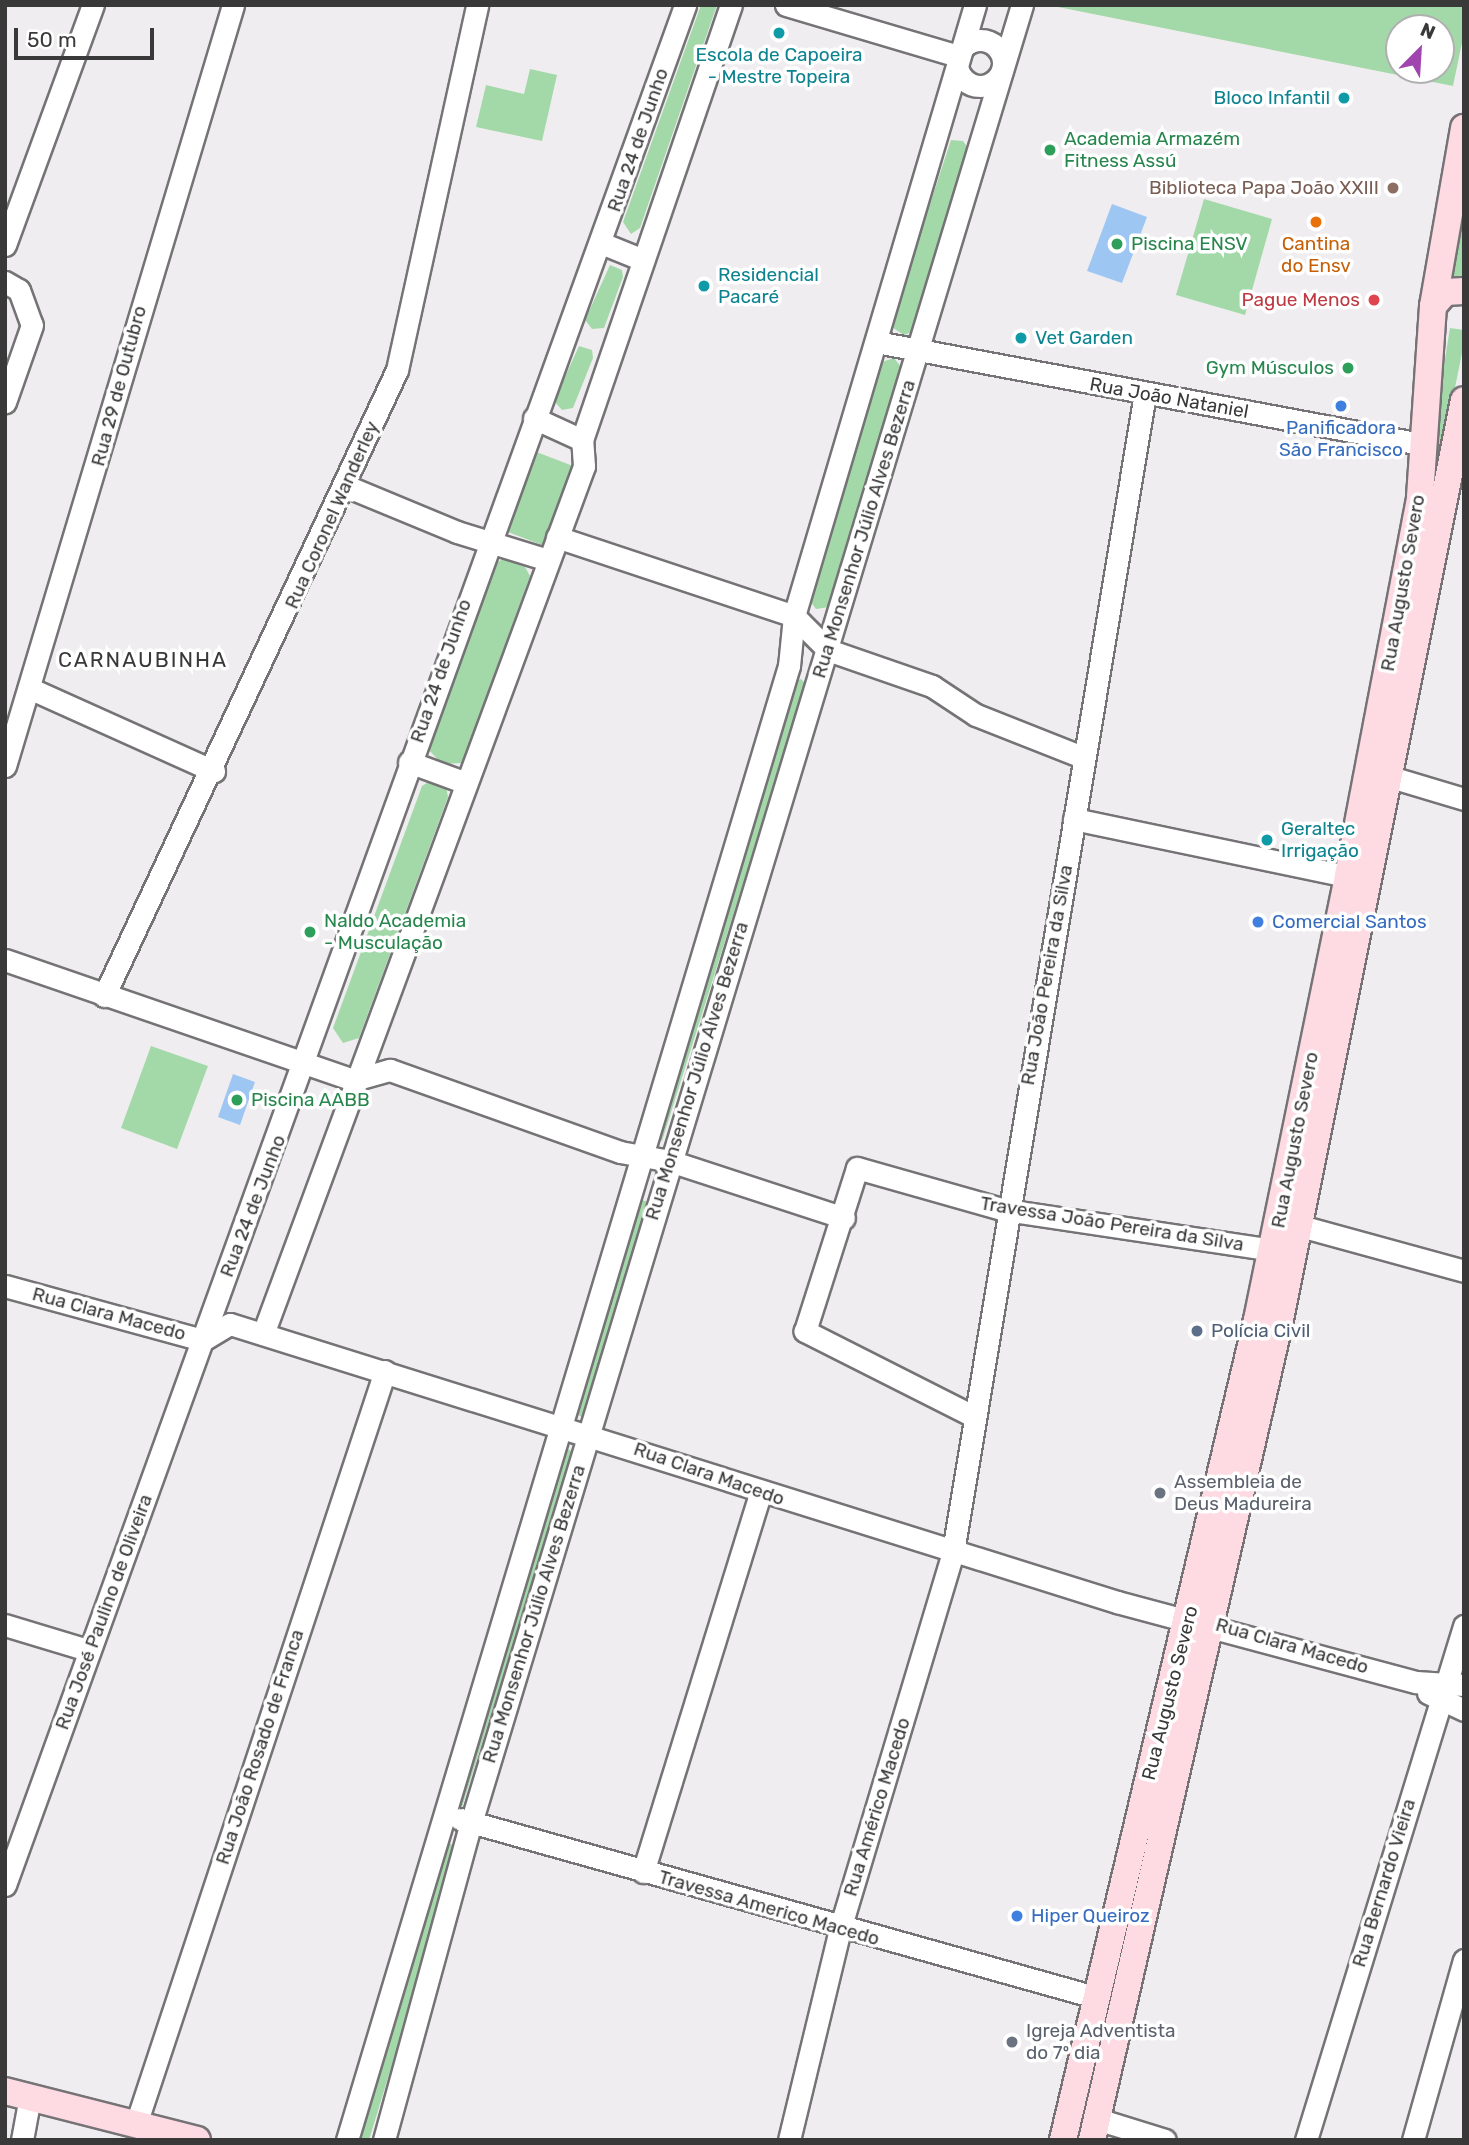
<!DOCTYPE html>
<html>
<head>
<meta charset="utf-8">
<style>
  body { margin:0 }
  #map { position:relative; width:1469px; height:2145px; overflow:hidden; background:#f0edf0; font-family:Rubik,sans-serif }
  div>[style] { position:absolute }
  .green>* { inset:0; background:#a3d9a9 }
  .water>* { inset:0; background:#9ec6f3 }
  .roads { filter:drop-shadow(2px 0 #757376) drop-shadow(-2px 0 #757376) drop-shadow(0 2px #757376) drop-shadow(0 -2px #757376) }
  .minor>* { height:21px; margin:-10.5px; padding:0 10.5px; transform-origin:10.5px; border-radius:10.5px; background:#fff }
  .minor>.ring { margin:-10.5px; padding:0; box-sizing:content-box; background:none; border:21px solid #fff; border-radius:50% }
  .major>* { height:26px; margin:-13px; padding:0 13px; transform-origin:13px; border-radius:13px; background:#fedae3 }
  .dots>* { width:19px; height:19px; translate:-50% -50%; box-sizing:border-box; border:4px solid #fff; border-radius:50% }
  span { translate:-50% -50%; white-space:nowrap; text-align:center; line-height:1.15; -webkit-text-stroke:7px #fff; paint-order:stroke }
  .culture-label { font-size:19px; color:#0d838f }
  .right { translate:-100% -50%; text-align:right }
  .left { translate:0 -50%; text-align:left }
  .leisure-label { font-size:19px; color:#27864d }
  .street-label { font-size:19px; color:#3a393a }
  .education-label { font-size:19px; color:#785e54 }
  .food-label { font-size:19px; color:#c56008 }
  .health-label { font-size:19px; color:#be3a42 }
  .shop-label { font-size:19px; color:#366cbe }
  .service-label { font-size:19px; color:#4e5e75 }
  .worship-label { font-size:19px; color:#5b616d }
  .neighbourhood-label { font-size:21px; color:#3a393a; letter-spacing:2px }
  .frame { position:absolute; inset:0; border:7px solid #3a393a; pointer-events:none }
  .north { position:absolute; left:1385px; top:14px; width:70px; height:70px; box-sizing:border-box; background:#fff; border:2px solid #b0b0b0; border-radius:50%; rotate:24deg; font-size:19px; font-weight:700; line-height:28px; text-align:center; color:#3a393a }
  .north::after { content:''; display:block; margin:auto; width:24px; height:32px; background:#a045b0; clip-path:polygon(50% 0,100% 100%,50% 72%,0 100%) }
  .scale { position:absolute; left:14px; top:28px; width:140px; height:32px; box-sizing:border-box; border:4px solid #3a393a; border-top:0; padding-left:9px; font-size:21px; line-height:24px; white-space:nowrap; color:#3a393a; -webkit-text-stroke:5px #fff; paint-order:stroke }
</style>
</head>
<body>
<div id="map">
  <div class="green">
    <i style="clip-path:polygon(701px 5px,717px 5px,640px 228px,631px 234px,623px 222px)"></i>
    <i style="clip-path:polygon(evenodd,1048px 5px,1464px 5px,1464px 33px,1453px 86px,1048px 5px,1399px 28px,1441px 28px,1441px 70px,1399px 70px,1399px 28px)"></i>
    <i style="clip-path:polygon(530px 69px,557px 75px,542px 141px,476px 127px,486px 85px,524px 94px)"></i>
    <i style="clip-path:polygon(951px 140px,963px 141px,970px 151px,912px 332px,904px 335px,890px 326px)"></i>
    <i style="clip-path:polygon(1204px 199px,1272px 219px,1245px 315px,1176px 295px)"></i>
    <i style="clip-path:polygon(1464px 202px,1464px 282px,1451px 274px)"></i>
    <i style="clip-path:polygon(610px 265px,622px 270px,623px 277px,604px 328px,592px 329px,585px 320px)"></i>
    <i style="clip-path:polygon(1450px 328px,1464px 330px,1464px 343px,1381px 754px)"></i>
    <i style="clip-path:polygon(579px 346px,592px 350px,593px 358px,573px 408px,562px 410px,554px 401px)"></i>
    <i style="clip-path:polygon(894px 358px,901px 367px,829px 607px,816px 609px,810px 601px,882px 362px)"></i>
    <i style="clip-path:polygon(534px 451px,573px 466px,542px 545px,503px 530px)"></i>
    <i style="clip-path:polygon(503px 559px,525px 567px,530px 576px,462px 763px,442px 764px,428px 749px,494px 564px)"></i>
    <i style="clip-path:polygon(801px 679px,806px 684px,662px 1141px,658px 1138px,793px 682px)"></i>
    <i style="clip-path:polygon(430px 781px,446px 787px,448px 797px,359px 1038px,343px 1043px,333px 1028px,422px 786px)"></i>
    <i style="clip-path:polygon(151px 1046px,208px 1066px,177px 1149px,121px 1128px)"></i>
    <i style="clip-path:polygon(638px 1199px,649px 1202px,582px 1417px,574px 1413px)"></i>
    <i style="clip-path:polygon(568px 1449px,573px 1452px,462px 1807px,457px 1802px)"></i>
    <i style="clip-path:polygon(445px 1841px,458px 1848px,369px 2140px,358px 2140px)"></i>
  </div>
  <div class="water">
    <i style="clip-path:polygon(1112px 204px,1147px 217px,1122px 283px,1087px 271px)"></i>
    <i style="clip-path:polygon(233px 1074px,255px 1082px,240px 1125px,218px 1117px)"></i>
  </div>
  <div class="roads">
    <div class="minor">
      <i style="left:786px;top:5px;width:179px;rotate:16.5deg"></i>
      <i class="ring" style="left:957px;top:40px;width:25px;height:25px"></i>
      <i style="left:601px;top:243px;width:45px;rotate:22deg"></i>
      <i style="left:5px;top:245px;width:256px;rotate:-69.9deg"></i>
      <i style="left:5px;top:282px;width:16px;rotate:30deg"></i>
      <i style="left:19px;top:290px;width:37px;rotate:70deg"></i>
      <i style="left:32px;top:325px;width:82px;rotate:109.3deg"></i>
      <i style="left:876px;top:342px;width:554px;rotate:10.6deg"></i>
      <i style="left:534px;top:418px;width:53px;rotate:24.6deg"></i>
      <i style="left:346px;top:486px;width:120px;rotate:22.5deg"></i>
      <i style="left:457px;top:532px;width:95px;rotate:17.1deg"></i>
      <i style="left:557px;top:537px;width:250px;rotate:18.4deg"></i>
      <i style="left:794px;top:616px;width:48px;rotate:45deg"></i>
      <i style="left:828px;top:650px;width:110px;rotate:19.1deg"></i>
      <i style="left:932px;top:686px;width:53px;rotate:33.4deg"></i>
      <i style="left:976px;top:715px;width:114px;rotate:21.6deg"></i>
      <i style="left:29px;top:688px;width:203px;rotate:24.2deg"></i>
      <i style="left:409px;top:762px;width:61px;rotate:20.2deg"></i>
      <i style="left:5px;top:766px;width:794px;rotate:-73.32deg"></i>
      <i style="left:1374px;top:772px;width:94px;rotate:16.7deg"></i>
      <i style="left:1074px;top:819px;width:280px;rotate:11.8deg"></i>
      <i style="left:5px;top:960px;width:369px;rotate:19deg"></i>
      <i style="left:354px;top:1080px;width:37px;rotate:-16deg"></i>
      <i style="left:390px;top:1070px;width:244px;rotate:19.6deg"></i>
      <i style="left:620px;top:1152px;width:51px;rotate:10.2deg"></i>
      <i style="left:670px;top:1161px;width:183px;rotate:18.1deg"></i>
      <i style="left:104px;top:996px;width:691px;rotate:-64.92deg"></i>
      <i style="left:397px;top:370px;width:374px;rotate:-77.6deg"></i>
      <i style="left:1300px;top:1226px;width:170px;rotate:15.3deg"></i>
      <i style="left:5px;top:1286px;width:205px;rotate:15.3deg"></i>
      <i style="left:203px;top:1340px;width:31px;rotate:-31deg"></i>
      <i style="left:230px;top:1324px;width:930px;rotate:17.4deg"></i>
      <i style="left:1117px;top:1602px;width:310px;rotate:15deg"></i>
      <i style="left:1416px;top:1682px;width:48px;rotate:3.6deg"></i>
      <i style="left:263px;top:1334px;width:925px;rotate:-69.7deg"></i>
      <i style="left:584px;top:466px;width:26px;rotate:-94deg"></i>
      <i style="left:582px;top:440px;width:460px;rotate:-71.1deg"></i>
      <i style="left:975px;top:1417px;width:191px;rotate:-153.2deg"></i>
      <i style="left:805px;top:1331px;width:171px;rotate:-72.3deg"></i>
      <i style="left:857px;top:1168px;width:154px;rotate:15.8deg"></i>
      <i style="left:1005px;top:1210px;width:270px;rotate:8.5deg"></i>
      <i style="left:5px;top:1625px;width:87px;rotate:16.8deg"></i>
      <i style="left:1428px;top:1693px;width:40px;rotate:25deg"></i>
      <i style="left:460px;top:1819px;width:659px;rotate:15.66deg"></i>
      <i style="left:643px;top:1872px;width:397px;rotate:-72.8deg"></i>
      <i style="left:5px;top:1885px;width:1999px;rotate:-70.11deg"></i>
      <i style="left:1097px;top:2119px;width:71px;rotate:17.2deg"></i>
      <i style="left:136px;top:2124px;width:793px;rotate:-71.7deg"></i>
      <i style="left:22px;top:2140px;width:44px;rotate:-79.5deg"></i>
      <i style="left:347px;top:2140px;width:1539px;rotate:-73.31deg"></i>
      <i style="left:789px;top:666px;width:50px;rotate:-84.3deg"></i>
      <i style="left:794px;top:616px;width:637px;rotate:-73.5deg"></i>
      <i style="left:384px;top:2140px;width:329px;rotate:-74.7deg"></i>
      <i style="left:471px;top:1823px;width:1900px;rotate:-73.14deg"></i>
      <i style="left:789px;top:2140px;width:217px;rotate:-76.4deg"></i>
      <i style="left:840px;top:1929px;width:394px;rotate:-73.3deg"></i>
      <i style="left:953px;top:1552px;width:1175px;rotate:-80.59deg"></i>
      <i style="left:1306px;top:2140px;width:538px;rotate:-72.91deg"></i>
      <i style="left:1413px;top:2140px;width:187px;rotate:-74.2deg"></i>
    </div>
    <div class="major">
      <i style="left:1433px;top:306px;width:18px;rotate:-49deg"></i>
      <i style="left:1445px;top:292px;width:19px;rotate:-3deg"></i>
      <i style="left:5px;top:2091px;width:198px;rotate:14.3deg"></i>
      <i style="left:1063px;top:2140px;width:843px;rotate:-76.69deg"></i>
      <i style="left:1257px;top:1320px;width:453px;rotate:-78.4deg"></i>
      <i style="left:1348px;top:876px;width:386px;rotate:-79.2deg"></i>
      <i style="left:1420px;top:497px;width:191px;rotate:-86.1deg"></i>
      <i style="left:1433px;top:306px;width:181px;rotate:-80.1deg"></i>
      <i style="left:1092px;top:2140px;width:837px;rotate:-77.09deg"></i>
      <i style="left:1279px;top:1324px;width:942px;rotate:-78.68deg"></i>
    </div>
  </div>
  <div class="dots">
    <i style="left:779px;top:33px;background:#0f9aa8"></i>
    <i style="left:1344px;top:98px;background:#0f9aa8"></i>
    <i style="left:1050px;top:150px;background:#2e9e5b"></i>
    <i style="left:1393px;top:188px;background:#8d6e63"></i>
    <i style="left:1316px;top:222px;background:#e8710a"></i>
    <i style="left:1117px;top:244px;background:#2e9e5b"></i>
    <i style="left:704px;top:286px;background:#0f9aa8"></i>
    <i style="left:1374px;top:300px;background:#e0444e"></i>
    <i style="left:1021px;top:338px;background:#0f9aa8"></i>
    <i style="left:1348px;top:368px;background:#2e9e5b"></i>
    <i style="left:1341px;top:406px;background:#3f7fe0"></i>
    <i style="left:1267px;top:840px;background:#0f9aa8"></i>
    <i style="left:1258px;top:922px;background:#3f7fe0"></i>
    <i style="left:310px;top:932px;background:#2e9e5b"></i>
    <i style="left:237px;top:1100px;background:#2e9e5b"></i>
    <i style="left:1197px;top:1331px;background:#5c6f8a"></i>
    <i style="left:1160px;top:1493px;background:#6b7280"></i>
    <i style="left:1017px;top:1916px;background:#3f7fe0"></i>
    <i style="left:1012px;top:2042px;background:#6b7280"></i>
  </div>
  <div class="culture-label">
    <span style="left:779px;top:66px">Escola de Capoeira<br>- Mestre Topeira</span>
    <span class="right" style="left:1330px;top:98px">Bloco Infantil</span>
    <span class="left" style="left:718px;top:286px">Residencial<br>Pacaré</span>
    <span class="left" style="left:1035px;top:338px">Vet Garden</span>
    <span class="left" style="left:1281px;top:840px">Geraltec<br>Irrigação</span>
  </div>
  <div class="leisure-label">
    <span class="left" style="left:1064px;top:150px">Academia Armazém<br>Fitness Assú</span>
    <span class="left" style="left:1131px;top:244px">Piscina ENSV</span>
    <span class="right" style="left:1334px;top:368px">Gym Músculos</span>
    <span class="left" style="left:324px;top:932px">Naldo Academia<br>- Musculação</span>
    <span class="left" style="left:251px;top:1100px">Piscina AABB</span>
  </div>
  <div class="street-label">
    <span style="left:638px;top:140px;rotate:-71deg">Rua 24 de Junho</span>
    <span style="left:119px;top:386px;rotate:-75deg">Rua 29 de Outubro</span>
    <span style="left:1169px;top:398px;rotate:10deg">Rua João Nataniel</span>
    <span style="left:332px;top:515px;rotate:-66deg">Rua Coronel Wanderley</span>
    <span style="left:864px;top:529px;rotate:-73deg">Rua Monsenhor Júlio Alves Bezerra</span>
    <span style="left:1403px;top:583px;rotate:-80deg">Rua Augusto Severo</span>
    <span style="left:441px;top:671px;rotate:-71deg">Rua 24 de Junho</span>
    <span style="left:1047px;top:975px;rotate:-80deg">Rua João Pereira da Silva</span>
    <span style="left:697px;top:1071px;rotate:-73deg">Rua Monsenhor Júlio Alves Bezerra</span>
    <span style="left:1295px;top:1140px;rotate:-79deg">Rua Augusto Severo</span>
    <span style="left:253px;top:1206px;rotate:-69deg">Rua 24 de Junho</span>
    <span style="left:1112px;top:1224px;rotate:9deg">Travessa João Pereira da Silva</span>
    <span style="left:109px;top:1314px;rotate:15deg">Rua Clara Macedo</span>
    <span style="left:709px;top:1474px;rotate:19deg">Rua Clara Macedo</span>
    <span style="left:104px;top:1612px;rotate:-70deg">Rua José Paulino de Oliveira</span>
    <span style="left:534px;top:1614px;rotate:-73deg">Rua Monsenhor Júlio Alves Bezerra</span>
    <span style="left:1292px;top:1646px;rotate:16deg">Rua Clara Macedo</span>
    <span style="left:1170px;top:1693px;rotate:-76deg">Rua Augusto Severo</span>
    <span style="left:260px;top:1747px;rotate:-72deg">Rua João Rosado de Franca</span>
    <span style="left:877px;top:1807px;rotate:-73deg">Rua Américo Macedo</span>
    <span style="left:1384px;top:1883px;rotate:-73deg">Rua Bernardo Vieira</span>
    <span style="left:769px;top:1908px;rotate:16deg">Travessa Americo Macedo</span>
  </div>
  <div class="education-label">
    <span class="right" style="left:1379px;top:188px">Biblioteca Papa João XXIII</span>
  </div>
  <div class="food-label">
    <span style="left:1316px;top:255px">Cantina<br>do Ensv</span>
  </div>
  <div class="health-label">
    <span class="right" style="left:1360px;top:300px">Pague Menos</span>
  </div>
  <div class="shop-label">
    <span style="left:1341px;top:439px">Panificadora<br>São Francisco</span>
    <span class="left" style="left:1272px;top:922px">Comercial Santos</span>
    <span class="left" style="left:1031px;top:1916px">Hiper Queiroz</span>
  </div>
  <div class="service-label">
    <span class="left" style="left:1211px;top:1331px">Polícia Civil</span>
  </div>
  <div class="worship-label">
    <span class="left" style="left:1174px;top:1493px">Assembleia de<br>Deus Madureira</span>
    <span class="left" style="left:1026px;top:2042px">Igreja Adventista<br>do 7º dia</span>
  </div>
  <div class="neighbourhood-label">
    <span style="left:143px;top:660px">CARNAUBINHA</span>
  </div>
  <div class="frame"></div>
  <div class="north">N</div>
  <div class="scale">50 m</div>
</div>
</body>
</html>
